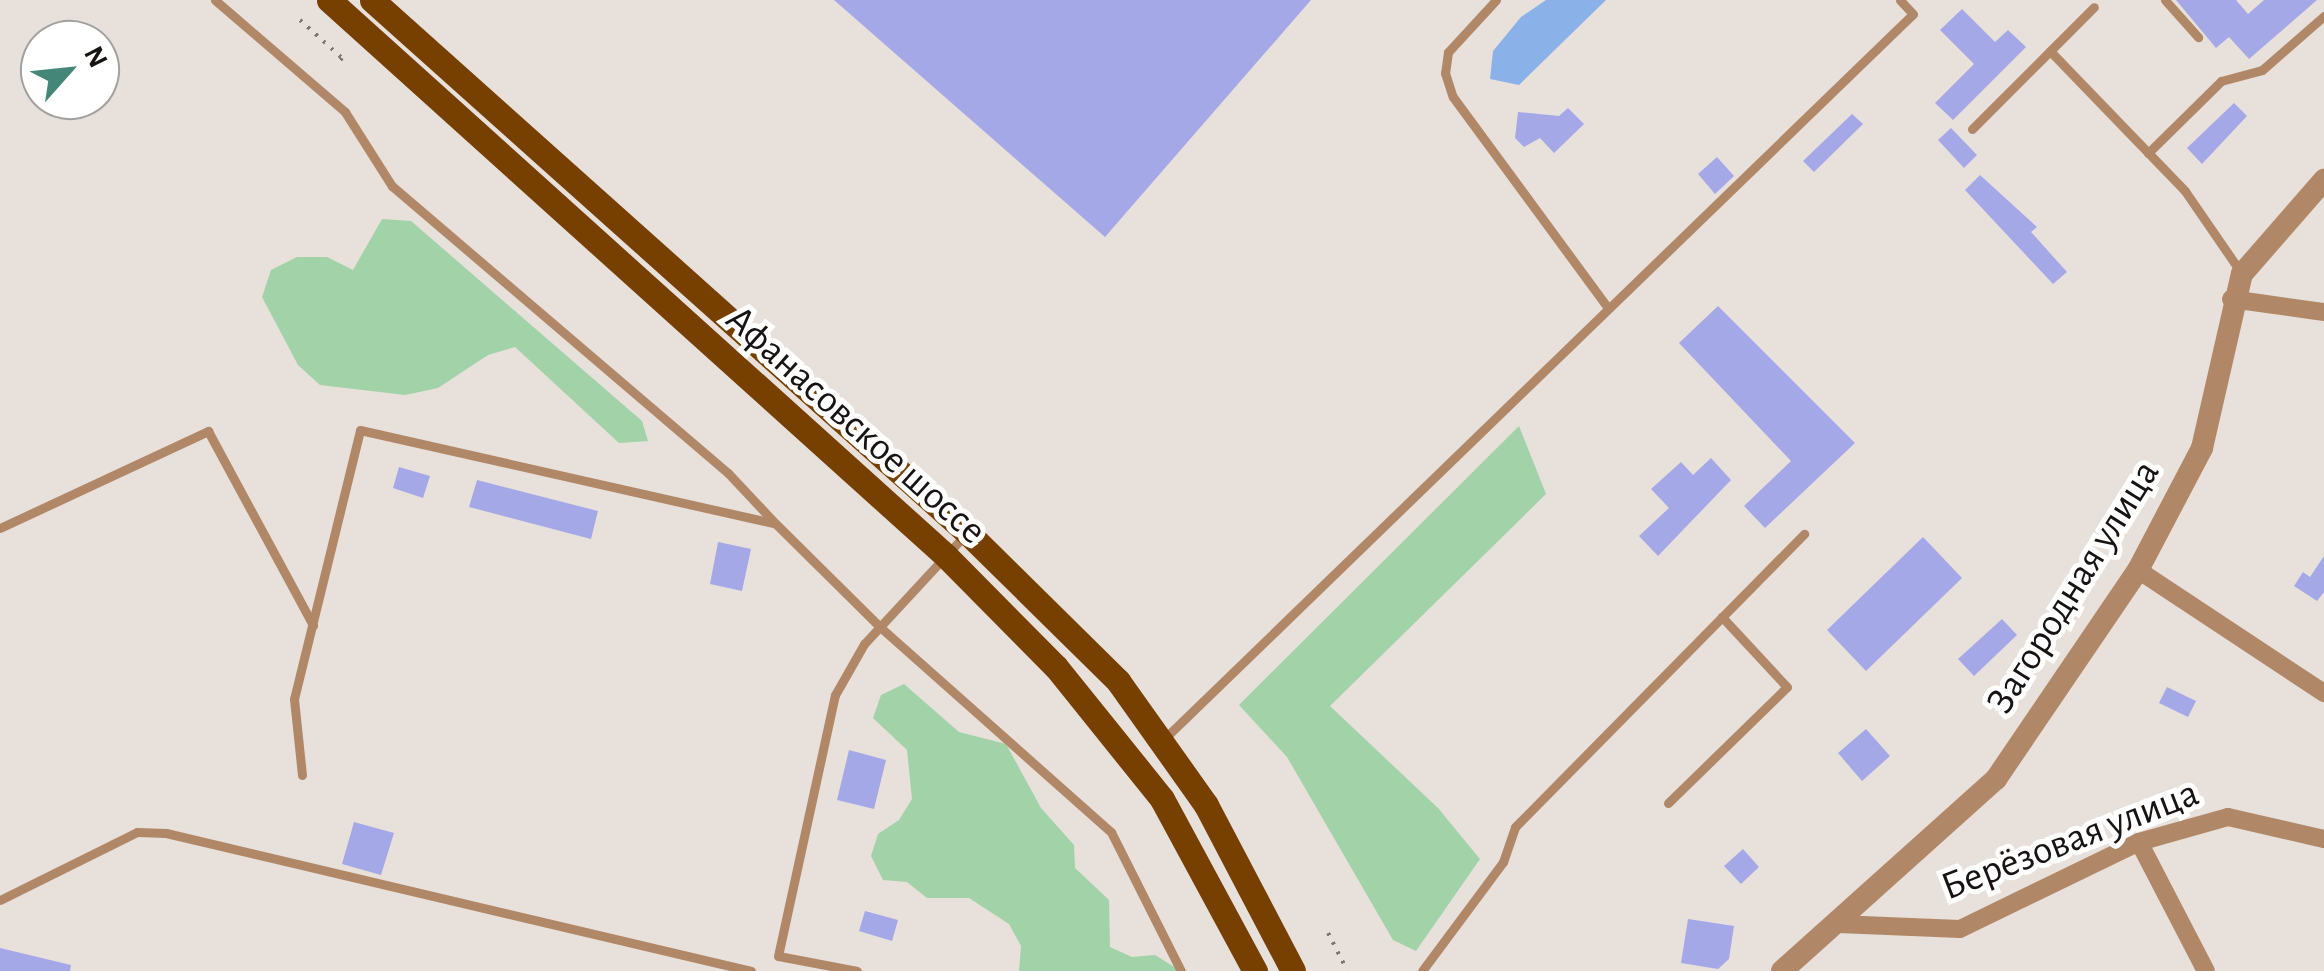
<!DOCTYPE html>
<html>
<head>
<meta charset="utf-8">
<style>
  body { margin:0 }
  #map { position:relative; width:2324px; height:971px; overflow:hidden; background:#e8e0db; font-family:"Alegreya Sans",sans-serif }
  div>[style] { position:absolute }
  .green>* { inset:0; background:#a1d2a8 }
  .water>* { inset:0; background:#8bb1e9 }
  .building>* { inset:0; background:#a5a8e7 }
  .path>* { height:4px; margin-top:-2px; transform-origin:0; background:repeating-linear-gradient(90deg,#7c7774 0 2.5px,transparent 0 10.5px) }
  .service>* { height:9px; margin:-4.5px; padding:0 4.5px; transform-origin:4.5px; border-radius:4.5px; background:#b18867 }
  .minor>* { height:18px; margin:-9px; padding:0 9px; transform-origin:9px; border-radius:9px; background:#b18867 }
  .tertiary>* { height:22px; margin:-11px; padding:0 11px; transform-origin:11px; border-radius:11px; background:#b18867 }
  .primary>* { height:25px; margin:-12.5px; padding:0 12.5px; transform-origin:12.5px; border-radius:12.5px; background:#784000 }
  span { translate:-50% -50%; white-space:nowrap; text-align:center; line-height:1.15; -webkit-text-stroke:10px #fff; paint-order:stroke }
  .street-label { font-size:40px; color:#161312 }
  .north { position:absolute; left:20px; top:20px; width:100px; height:100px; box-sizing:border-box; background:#fff; border:2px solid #a2a1a0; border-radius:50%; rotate:63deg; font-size:28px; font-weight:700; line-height:40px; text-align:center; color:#161312 }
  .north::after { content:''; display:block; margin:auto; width:35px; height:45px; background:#448677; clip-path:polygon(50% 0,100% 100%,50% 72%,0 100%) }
</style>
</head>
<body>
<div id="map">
  <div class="green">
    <i style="clip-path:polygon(382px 219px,411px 221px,642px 421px,648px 441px,619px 443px,515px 347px,488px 355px,438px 388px,405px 395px,320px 385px,298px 365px,262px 297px,271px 270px,297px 257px,327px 257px,353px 270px)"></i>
    <i style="clip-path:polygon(1519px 426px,1546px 494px,1330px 706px,1438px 808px,1480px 859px,1416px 951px,1393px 940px,1287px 757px,1239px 705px)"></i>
    <i style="clip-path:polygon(904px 684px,959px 732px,1006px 744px,1041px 808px,1074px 845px,1075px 868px,1109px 900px,1110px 947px,1132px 957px,1155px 955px,1181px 971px,1019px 971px,1021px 946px,1009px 924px,969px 898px,927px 898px,907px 882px,883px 880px,871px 856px,878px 834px,899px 820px,912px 799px,907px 750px,873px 718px,881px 695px)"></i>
  </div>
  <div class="water">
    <i style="clip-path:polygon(1546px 0,1606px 0,1519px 85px,1490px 79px,1493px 51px,1521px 17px)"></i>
  </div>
  <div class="building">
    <i style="clip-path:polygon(834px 0,1311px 0,1105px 237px)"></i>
    <i style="clip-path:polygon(2176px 0,2236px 0,2248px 14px,2264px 0,2317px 0,2249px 59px,2229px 37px,2216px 48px)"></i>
    <i style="clip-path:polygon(1962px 9px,1995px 42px,2008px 30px,2026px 47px,1953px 120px,1935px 103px,1974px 64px,1940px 30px)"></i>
    <i style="clip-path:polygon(2234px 103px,2247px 116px,2202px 164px,2187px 148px)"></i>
    <i style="clip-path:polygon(1568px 108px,1584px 124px,1554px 153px,1540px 138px,1524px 147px,1515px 138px,1518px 112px,1559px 116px)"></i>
    <i style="clip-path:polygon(1852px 114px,1863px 124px,1814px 172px,1803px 161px)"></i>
    <i style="clip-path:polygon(1951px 128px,1977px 155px,1964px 168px,1938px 140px)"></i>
    <i style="clip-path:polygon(1717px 157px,1734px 176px,1715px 194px,1698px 174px)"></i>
    <i style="clip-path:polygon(1980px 175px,2037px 227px,2031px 232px,2067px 272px,2053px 284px,1965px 190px)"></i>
    <i style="clip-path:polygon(1718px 306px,1855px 443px,1765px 528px,1744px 506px,1791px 461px,1679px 343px)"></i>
    <i style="clip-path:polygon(1711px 458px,1731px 480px,1658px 556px,1639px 536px,1669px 508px,1651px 489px,1681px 462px,1693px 475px)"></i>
    <i style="clip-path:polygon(399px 467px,430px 476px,423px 498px,393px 488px)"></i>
    <i style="clip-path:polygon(477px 480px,598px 511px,591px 539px,469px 507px)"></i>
    <i style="clip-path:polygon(1923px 537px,1962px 578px,1866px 671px,1827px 630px)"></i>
    <i style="clip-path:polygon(718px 542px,751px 549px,742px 591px,710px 584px)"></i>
    <i style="clip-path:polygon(2324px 556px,2324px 592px,2317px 601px,2294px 586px,2303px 572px,2310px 577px)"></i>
    <i style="clip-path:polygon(2002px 619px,2017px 635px,1974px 676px,1958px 659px)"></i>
    <i style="clip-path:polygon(2167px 687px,2196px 701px,2188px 717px,2159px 703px)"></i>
    <i style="clip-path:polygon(1866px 729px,1890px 756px,1862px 781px,1838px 753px)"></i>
    <i style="clip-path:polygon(849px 750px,886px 760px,874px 809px,837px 800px)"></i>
    <i style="clip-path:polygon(354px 822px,394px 833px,381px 875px,342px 864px)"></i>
    <i style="clip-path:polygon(1743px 849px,1759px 867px,1741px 884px,1724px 866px)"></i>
    <i style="clip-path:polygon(865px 911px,898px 920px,892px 941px,859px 931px)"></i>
    <i style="clip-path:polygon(1688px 919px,1734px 926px,1729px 959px,1718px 969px,1681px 963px)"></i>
    <i style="clip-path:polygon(0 948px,71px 965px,70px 971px,0 971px)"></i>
  </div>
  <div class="path">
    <i style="left:300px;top:20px;width:57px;rotate:42.1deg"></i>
    <i style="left:342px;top:58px;width:6px;rotate:129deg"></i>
    <i style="left:1328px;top:933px;width:42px;rotate:62.8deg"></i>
  </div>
  <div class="service">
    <i style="left:215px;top:0;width:172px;rotate:40.7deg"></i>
    <i style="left:345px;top:112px;width:88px;rotate:57.6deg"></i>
    <i style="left:392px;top:186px;width:442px;rotate:40.5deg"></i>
    <i style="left:728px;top:473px;width:67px;rotate:46.8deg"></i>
    <i style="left:1496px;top:0;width:71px;rotate:132.7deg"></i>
    <i style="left:1448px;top:52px;width:21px;rotate:98deg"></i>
    <i style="left:1445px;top:73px;width:25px;rotate:72deg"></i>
    <i style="left:1453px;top:97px;width:258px;rotate:53.7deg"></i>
    <i style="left:2165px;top:0;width:50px;rotate:48.3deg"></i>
    <i style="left:2050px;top:51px;width:62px;rotate:-45deg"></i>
    <i style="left:1972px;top:129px;width:110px;rotate:-45deg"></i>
    <i style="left:2050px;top:51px;width:194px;rotate:46deg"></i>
    <i style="left:2185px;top:191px;width:97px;rotate:55.5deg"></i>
    <i style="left:2148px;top:153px;width:103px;rotate:-44.6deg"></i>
    <i style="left:2221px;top:81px;width:42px;rotate:-15deg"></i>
    <i style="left:2262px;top:70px;width:82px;rotate:-41.1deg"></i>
    <i style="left:0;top:528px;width:230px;rotate:-25deg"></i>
    <i style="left:208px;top:431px;width:221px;rotate:61.6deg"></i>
    <i style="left:1164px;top:739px;width:1042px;rotate:-44.07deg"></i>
    <i style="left:1913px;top:14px;width:19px;rotate:-133deg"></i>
    <i style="left:302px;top:775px;width:76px;rotate:-96deg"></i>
    <i style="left:294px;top:699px;width:277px;rotate:-76.2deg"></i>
    <i style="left:360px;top:430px;width:426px;rotate:12.7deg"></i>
    <i style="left:776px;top:524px;width:146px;rotate:44.7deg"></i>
    <i style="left:880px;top:627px;width:309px;rotate:41.6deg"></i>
    <i style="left:1111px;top:832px;width:156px;rotate:63.3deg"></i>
    <i style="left:1668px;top:803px;width:166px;rotate:-44.3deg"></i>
    <i style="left:1787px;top:687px;width:96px;rotate:-132.9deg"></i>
    <i style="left:0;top:900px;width:153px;rotate:-26.4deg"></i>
    <i style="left:137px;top:832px;width:29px;rotate:2deg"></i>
    <i style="left:166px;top:833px;width:601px;rotate:13.27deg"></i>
    <i style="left:857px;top:971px;width:80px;rotate:-169.2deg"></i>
    <i style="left:778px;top:956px;width:267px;rotate:-77.7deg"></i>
    <i style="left:835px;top:695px;width:59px;rotate:-60.4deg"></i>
    <i style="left:864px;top:644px;width:150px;rotate:-47.2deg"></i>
    <i style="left:1422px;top:971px;width:136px;rotate:-53.4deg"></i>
    <i style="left:1503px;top:862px;width:37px;rotate:-71deg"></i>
    <i style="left:1515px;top:827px;width:412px;rotate:-45.4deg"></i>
  </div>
  <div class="minor">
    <i style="left:2231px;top:299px;width:94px;rotate:8deg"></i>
    <i style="left:2138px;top:570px;width:223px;rotate:33.5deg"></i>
    <i style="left:2139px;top:842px;width:145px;rotate:62.6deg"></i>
    <i style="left:1838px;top:924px;width:122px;rotate:2.3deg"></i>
    <i style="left:1960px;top:929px;width:199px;rotate:-25.9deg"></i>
    <i style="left:2139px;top:842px;width:92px;rotate:-15.7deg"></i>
    <i style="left:2228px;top:817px;width:98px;rotate:12.9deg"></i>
  </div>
  <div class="tertiary">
    <i style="left:1782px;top:971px;width:288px;rotate:-41.9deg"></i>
    <i style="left:1996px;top:779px;width:253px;rotate:-55.8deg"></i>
    <i style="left:2138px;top:570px;width:138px;rotate:-62.3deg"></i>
    <i style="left:2202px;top:448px;width:179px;rotate:-77.1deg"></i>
    <i style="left:2242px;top:274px;width:125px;rotate:-48.9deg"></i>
  </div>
  <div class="primary">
    <i style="left:329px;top:0;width:831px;rotate:42.02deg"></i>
    <i style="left:946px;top:556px;width:156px;rotate:45.3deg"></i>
    <i style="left:1056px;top:667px;width:169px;rotate:51.2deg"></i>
    <i style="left:1162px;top:799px;width:196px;rotate:61.6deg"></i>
    <i style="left:372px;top:0;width:800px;rotate:41.81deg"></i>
    <i style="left:968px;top:533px;width:211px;rotate:44.6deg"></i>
    <i style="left:1118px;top:681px;width:152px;rotate:54.6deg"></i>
    <i style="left:1206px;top:805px;width:187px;rotate:62.3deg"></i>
  </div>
  <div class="street-label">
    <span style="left:856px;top:425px;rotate:42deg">Афанасовское шоссе</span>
    <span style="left:2073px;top:587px;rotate:-58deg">Загородная улица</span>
    <span style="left:2070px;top:840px;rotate:-21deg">Берёзовая улица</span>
  </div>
  <div class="north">N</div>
</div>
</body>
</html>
